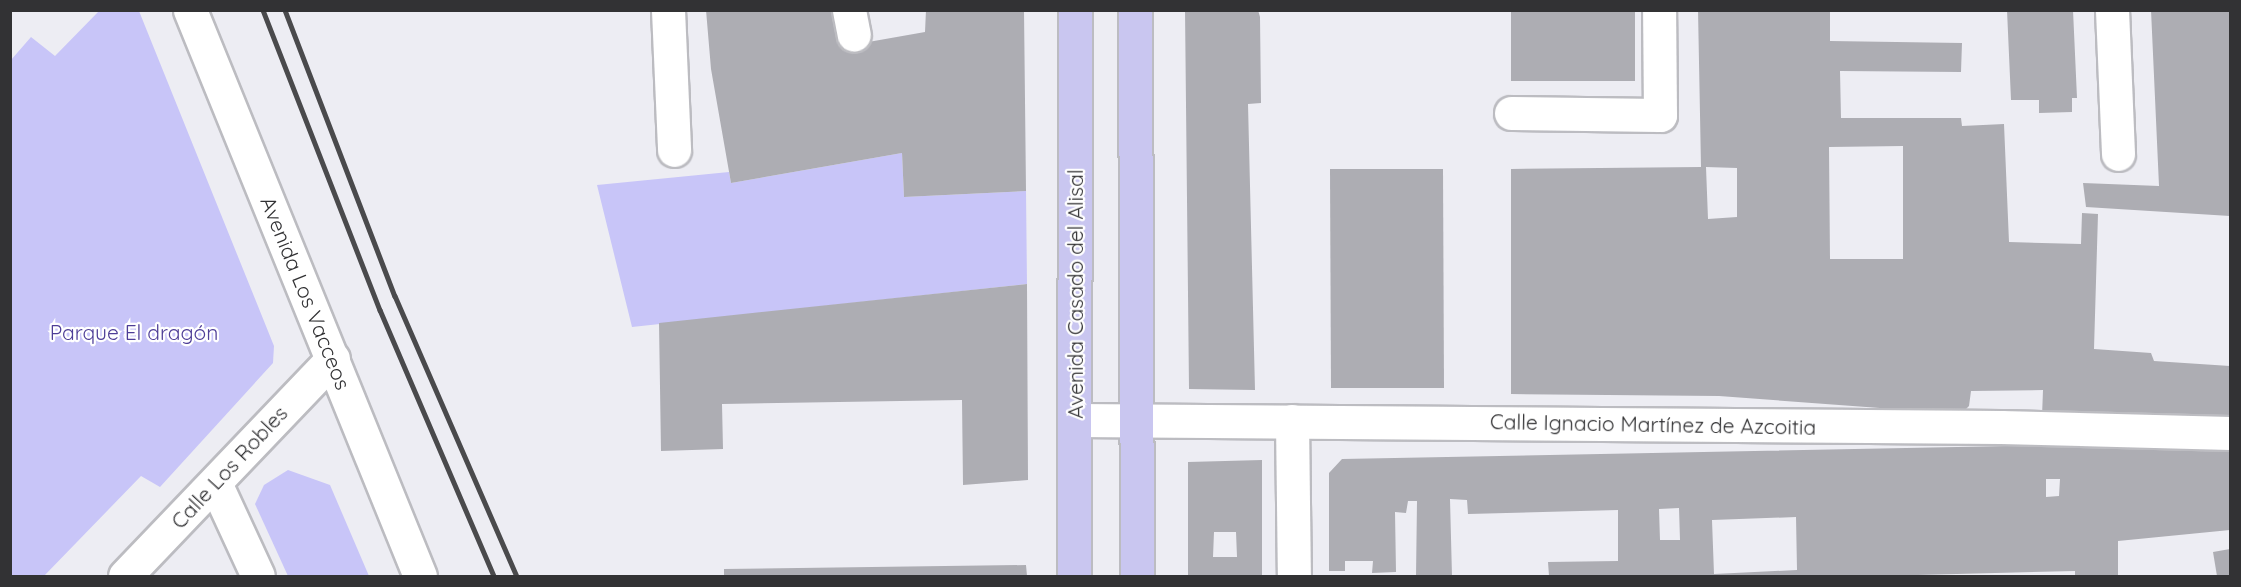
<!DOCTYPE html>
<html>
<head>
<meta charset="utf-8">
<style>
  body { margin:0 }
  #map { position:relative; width:2241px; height:587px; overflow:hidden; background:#ededf3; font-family:Quicksand,sans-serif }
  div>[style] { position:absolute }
  .green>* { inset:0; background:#c8c5f8 }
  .building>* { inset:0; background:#adadb3 }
  .roads { filter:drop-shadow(2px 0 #bcbcc1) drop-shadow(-2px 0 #bcbcc1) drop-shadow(0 2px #bcbcc1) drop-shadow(0 -2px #bcbcc1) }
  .minor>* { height:33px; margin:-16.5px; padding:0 16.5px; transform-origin:16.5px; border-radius:16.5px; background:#fff }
  .major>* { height:33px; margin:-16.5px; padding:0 16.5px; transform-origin:16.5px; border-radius:16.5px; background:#c9c6f0 }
  .rail>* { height:4.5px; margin:-2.25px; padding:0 2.25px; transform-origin:2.25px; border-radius:2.25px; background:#4a4a4c }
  span { translate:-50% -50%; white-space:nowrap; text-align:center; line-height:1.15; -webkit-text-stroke:4.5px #fff; paint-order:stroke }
  .street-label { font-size:21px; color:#323234 }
  .park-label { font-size:21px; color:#4e3e97 }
  .frame { position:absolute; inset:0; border:12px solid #323234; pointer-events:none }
</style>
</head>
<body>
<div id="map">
  <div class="green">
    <i style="clip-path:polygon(99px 11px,139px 11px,274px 346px,273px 363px,160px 487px,141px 476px,44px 576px,11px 576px,11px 60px,31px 37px,55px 56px)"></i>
    <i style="clip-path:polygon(902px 153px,904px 197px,1026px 191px,1027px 284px,632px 327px,597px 185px,729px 172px,731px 183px)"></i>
    <i style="clip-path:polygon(288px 470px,330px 485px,369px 576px,288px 576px,255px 504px,264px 485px)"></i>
  </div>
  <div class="building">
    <i style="clip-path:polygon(706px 10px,834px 10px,840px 47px,925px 32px,926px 10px,1024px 10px,1026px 191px,904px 197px,902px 153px,731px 183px,711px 69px)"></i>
    <i style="clip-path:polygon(1185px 10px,1258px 10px,1260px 17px,1261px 103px,1248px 104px,1255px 390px,1189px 389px)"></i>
    <i style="clip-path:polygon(1511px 10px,1635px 10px,1635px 81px,1511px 81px)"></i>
    <i style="clip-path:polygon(evenodd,1698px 10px,1830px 10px,1830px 41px,1962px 43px,1961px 72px,1840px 71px,1841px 118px,1961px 118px,1962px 126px,2004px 124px,2009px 242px,2081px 244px,2082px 213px,2098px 214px,2094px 349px,2151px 353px,2154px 361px,2230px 366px,2230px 419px,2042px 416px,2043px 390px,1971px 391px,1969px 406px,1961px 414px,1719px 396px,1511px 394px,1511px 169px,1701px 167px,1698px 10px,1903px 146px,1903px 259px,1830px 259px,1829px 147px,1903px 146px,1698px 10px,1706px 167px,1737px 168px,1737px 217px,1708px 219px,1706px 167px)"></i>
    <i style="clip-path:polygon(2007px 10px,2073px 10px,2077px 98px,2072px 98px,2072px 112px,2039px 113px,2039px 100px,2011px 100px)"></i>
    <i style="clip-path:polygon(2151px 10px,2230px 10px,2230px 216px,2086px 207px,2083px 183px,2159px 186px)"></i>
    <i style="clip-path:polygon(1330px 169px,1443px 169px,1444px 388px,1331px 388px)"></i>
    <i style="clip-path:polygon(1027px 284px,1028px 480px,963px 485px,962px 400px,722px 404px,723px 449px,661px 451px,659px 323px)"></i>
    <i style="clip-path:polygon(evenodd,2059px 445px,2230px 448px,2230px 530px,2118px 541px,2118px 576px,2075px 576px,2075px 571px,1879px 576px,1549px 576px,1548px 562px,1618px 561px,1618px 510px,1468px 514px,1467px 500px,1450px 499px,1452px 576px,1416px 576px,1417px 501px,1408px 501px,1406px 513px,1395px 512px,1396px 572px,1372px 573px,1373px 561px,1345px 561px,1345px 571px,1329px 571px,1329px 473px,1342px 459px,2059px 445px,2046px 479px,2060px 479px,2059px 496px,2046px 497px,2046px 479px,2059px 445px,1679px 508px,1680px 540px,1660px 540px,1659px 509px,1679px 508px,2059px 445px,1796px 517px,1797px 570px,1714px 574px,1712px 520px,1796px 517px)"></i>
    <i style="clip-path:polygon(evenodd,1262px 460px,1262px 576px,1188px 576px,1188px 462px,1262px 460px,1214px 532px,1236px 532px,1237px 557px,1213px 557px,1214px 532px)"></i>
    <i style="clip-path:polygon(2230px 549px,2230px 576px,2217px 576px,2213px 552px)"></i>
    <i style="clip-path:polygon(1026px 565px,1027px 576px,724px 576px,724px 569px)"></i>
  </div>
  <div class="roads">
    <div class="minor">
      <i style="left:190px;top:10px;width:611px;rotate:67.89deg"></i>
      <i style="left:668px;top:10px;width:140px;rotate:87.5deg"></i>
      <i style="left:849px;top:10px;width:25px;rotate:79deg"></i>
      <i style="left:2112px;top:10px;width:144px;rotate:87.6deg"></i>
      <i style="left:1511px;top:113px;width:149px;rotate:0.8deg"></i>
      <i style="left:1660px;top:115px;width:105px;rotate:-90.5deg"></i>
      <i style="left:1076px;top:420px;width:925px;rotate:0.43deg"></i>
      <i style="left:2001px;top:427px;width:229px;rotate:1.5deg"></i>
      <i style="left:1292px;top:421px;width:155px;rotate:89.3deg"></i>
      <i style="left:215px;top:483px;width:102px;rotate:65.2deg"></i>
      <i style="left:125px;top:576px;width:301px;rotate:-46.3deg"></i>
    </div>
    <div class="major">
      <i style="left:1135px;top:10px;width:566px;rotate:89.8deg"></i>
      <i style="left:1074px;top:576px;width:566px;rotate:-89.9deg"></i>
    </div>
  </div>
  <div class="rail">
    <i style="left:263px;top:10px;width:322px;rotate:68.7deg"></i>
    <i style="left:380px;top:310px;width:289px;rotate:66.8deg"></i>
    <i style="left:285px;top:10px;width:306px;rotate:69deg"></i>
    <i style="left:395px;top:296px;width:305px;rotate:66.5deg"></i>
  </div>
  <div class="street-label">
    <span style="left:306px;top:293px;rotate:68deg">Avenida Los Vacceos</span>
    <span style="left:1075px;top:294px;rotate:-90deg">Avenida Casado del Alisal</span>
    <span style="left:1653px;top:424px;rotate:1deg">Calle Ignacio Martínez de Azcoitia</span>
    <span style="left:229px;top:467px;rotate:-47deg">Calle Los Robles</span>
  </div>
  <div class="park-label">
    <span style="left:134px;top:332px">Parque El dragón</span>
  </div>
  <div class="frame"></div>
</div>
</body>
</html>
